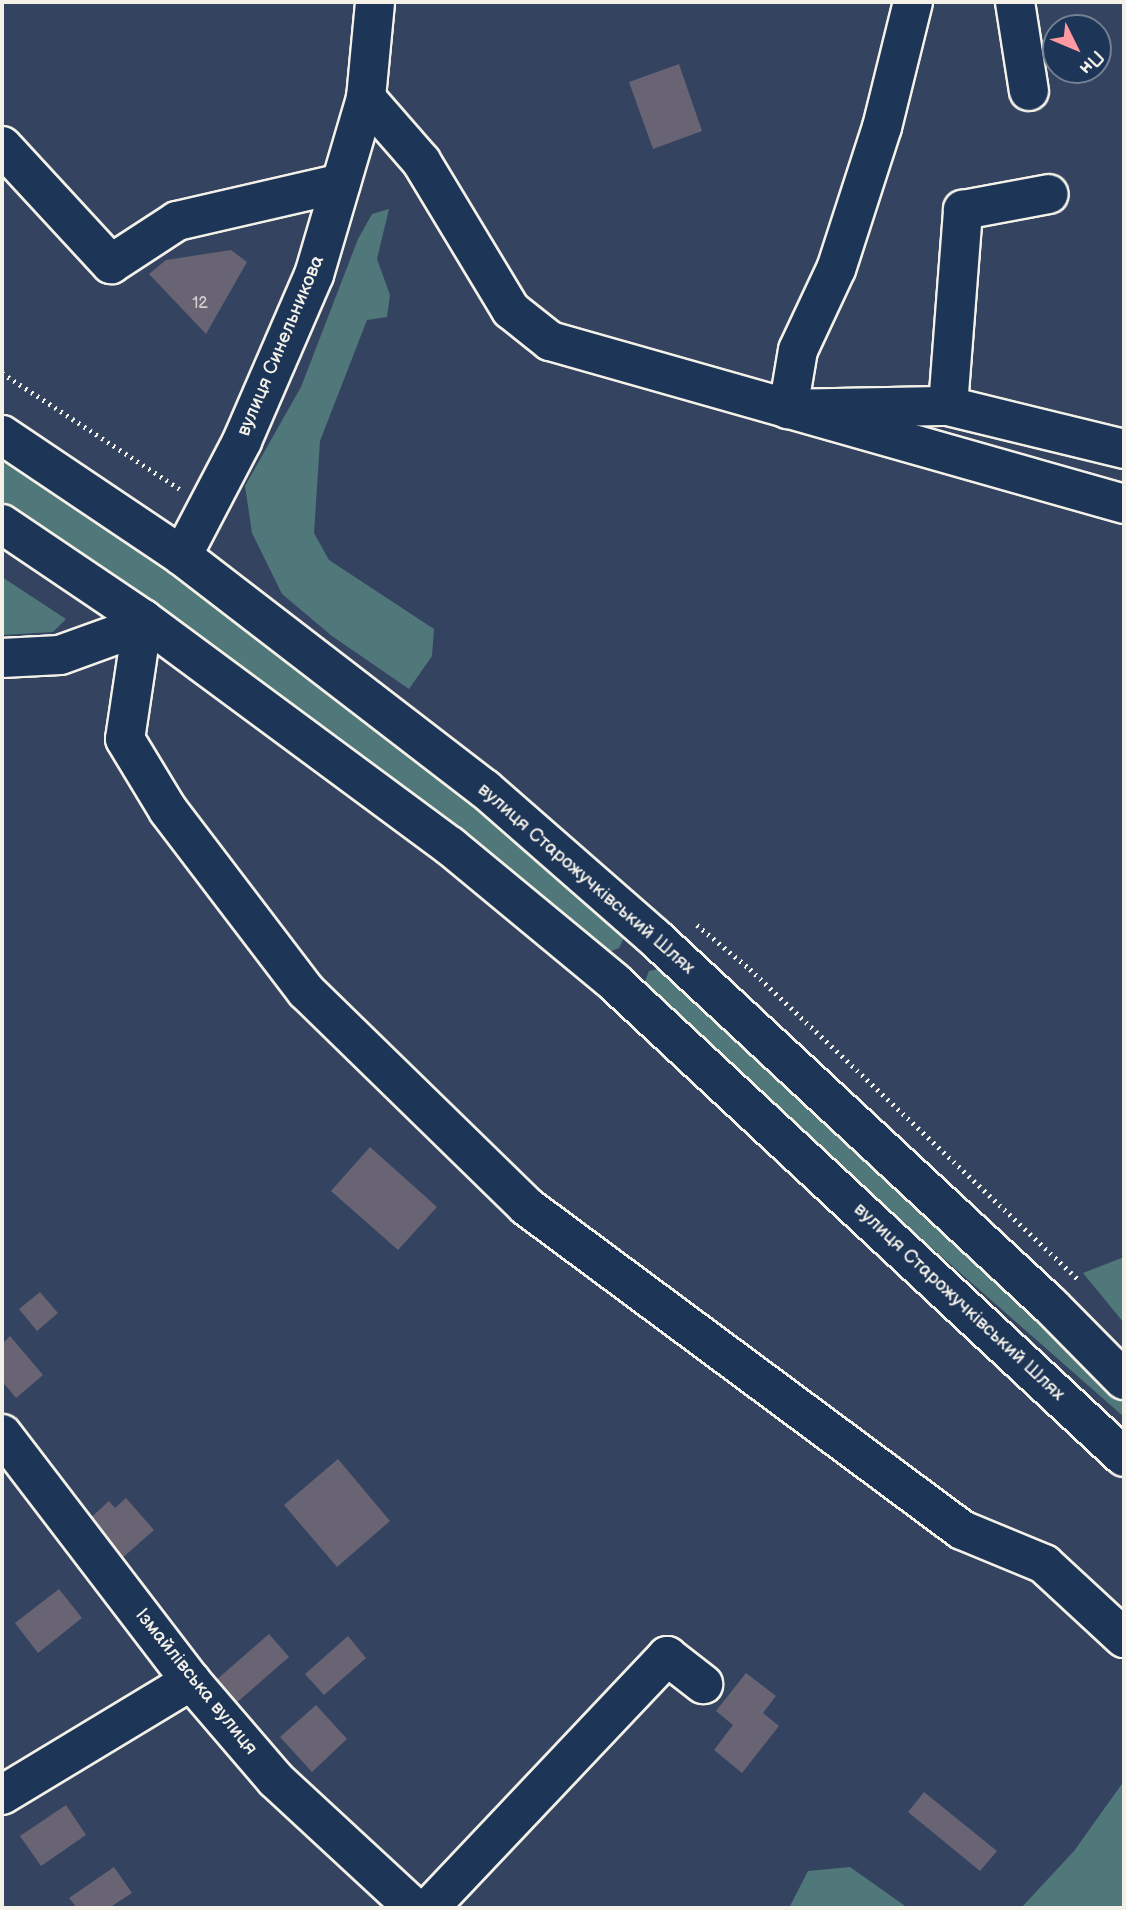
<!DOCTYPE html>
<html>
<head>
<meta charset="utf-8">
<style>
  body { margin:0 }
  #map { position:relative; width:1126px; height:1910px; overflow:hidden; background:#344360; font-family:"Balsamiq Sans",sans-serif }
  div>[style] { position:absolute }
  .green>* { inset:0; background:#50777a }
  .building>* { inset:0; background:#686474 }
  .path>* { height:4.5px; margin-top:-2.25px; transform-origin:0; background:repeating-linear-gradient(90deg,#f4f1e8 0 2px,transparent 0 7px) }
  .roads { filter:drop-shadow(2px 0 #f4f1e8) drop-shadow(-2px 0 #f4f1e8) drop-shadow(0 2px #f4f1e8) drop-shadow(0 -2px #f4f1e8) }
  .minor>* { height:38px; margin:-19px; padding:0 19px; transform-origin:19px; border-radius:19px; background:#1d3557 }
  .major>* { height:38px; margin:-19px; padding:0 19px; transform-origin:19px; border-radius:19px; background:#1d3557 }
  span { translate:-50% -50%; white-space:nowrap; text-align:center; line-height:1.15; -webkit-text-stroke:6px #1d3557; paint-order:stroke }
  .number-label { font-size:16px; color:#d1cecb }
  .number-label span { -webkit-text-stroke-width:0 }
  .street-label { font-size:19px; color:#f4f1e8 }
  .frame { position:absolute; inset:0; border:4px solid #f4f1e8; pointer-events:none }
  .north { position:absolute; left:1042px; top:14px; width:70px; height:70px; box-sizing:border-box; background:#1d3557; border:2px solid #738091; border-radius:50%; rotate:133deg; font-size:19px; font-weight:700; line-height:28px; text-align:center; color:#f4f1e8 }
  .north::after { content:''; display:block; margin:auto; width:24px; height:32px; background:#ff9aa2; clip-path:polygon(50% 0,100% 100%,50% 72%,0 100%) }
</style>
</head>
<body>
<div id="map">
  <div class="green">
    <i style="clip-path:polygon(389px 209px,377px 259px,390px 295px,387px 317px,367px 320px,320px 441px,314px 533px,329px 560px,434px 629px,432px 656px,409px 689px,332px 636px,282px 594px,252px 533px,245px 486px,301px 387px,358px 239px,372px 214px)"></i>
    <i style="clip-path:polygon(2px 458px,167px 569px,469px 800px,627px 931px,619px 948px,601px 955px,152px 606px,2px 505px)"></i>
    <i style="clip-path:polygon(2px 577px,66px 619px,53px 632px,2px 635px)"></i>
    <i style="clip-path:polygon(671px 966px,1124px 1362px,1124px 1417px,641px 992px,649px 971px)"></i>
    <i style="clip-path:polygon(1124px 1257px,1124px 1323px,1083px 1273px)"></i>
    <i style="clip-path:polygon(1124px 1781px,1124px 1908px,1021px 1908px,1074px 1851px)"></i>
    <i style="clip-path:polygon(850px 1867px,908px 1908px,789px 1908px,808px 1871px)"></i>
  </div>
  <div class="building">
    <i style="clip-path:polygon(679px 64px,702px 131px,653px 149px,629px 82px)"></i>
    <i style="clip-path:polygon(231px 250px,247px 262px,206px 334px,149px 274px,166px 260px)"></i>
    <i style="clip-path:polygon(370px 1147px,437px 1207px,398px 1250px,331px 1191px)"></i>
    <i style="clip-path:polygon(40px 1292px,58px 1313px,37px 1331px,19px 1309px)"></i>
    <i style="clip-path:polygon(10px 1336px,43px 1375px,16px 1398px,2px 1381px,2px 1344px)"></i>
    <i style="clip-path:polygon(338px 1459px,390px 1521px,337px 1567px,284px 1505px)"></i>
    <i style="clip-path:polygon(126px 1498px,154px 1530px,120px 1560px,86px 1522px,109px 1501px,115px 1508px)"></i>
    <i style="clip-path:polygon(59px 1589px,82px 1618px,38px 1653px,15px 1623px)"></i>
    <i style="clip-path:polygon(269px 1634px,289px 1657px,234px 1705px,214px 1682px)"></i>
    <i style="clip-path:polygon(348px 1636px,366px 1658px,324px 1695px,305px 1674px)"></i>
    <i style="clip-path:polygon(746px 1673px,776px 1696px,763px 1713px,779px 1726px,742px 1773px,714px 1750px,733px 1725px,716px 1711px)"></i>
    <i style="clip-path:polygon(316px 1705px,347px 1739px,312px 1772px,280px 1737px)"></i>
    <i style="clip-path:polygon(924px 1792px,997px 1851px,980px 1871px,908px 1812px)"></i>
    <i style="clip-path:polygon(66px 1805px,86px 1835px,41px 1866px,20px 1836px)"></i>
    <i style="clip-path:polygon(114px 1867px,132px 1893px,109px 1908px,77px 1908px,69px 1898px)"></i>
  </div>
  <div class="path">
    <i style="left:2px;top:373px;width:212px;rotate:33.1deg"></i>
    <i style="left:697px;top:925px;width:69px;rotate:39.7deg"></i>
    <i style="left:750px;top:969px;width:454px;rotate:43.4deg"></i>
  </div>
  <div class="roads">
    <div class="minor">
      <i style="left:913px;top:2px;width:129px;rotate:103.9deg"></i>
      <i style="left:882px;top:127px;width:149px;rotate:107.9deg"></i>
      <i style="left:836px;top:269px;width:89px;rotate:115.1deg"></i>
      <i style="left:798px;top:350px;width:60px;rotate:99.6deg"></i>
      <i style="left:788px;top:409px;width:160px;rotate:-1.1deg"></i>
      <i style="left:948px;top:406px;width:197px;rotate:-85.6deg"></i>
      <i style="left:963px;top:210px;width:87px;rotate:-10.5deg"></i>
      <i style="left:1015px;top:2px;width:90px;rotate:81.1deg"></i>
      <i style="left:366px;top:98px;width:84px;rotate:48.9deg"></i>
      <i style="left:421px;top:161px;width:174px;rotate:58.9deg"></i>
      <i style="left:511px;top:310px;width:50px;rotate:38.5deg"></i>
      <i style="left:550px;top:341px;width:597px;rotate:15.85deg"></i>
      <i style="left:2px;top:146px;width:161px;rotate:47.3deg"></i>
      <i style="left:111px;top:264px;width:79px;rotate:-33.1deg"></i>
      <i style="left:177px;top:221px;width:168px;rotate:-13deg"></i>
      <i style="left:948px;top:406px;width:181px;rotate:13.7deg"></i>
      <i style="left:182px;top:556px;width:130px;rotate:-62.4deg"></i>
      <i style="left:242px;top:441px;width:181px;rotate:-66.6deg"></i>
      <i style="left:314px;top:275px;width:184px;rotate:-73.6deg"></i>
      <i style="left:366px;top:98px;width:96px;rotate:-84.6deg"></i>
      <i style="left:143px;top:619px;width:121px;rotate:98.5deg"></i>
      <i style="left:125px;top:739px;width:83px;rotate:58.8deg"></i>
      <i style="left:168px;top:810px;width:228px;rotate:52.7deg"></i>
      <i style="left:306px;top:991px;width:308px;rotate:44.3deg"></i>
      <i style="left:526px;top:1206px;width:543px;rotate:36.62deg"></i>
      <i style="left:962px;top:1530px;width:89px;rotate:22.5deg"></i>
      <i style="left:1044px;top:1564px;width:109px;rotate:42.8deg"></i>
      <i style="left:2px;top:658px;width:58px;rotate:-3deg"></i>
      <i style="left:60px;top:655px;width:65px;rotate:-19.8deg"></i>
      <i style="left:121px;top:633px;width:26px;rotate:-32deg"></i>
      <i style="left:2px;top:1434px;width:311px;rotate:52.6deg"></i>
      <i style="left:191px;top:1681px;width:130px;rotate:49.4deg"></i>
      <i style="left:276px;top:1780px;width:188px;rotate:42.8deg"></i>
      <i style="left:2px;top:1795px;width:221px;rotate:-31.1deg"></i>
      <i style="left:429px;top:1908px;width:347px;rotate:-46.6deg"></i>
      <i style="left:667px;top:1656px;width:46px;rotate:37.9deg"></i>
    </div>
    <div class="major">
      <i style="left:2px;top:435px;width:217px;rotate:33.9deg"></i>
      <i style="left:182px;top:556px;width:382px;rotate:37.6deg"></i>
      <i style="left:485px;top:789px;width:225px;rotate:41.2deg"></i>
      <i style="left:654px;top:937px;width:542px;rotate:42.91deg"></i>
      <i style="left:1051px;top:1306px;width:104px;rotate:45.4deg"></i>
      <i style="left:2px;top:524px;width:170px;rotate:34deg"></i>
      <i style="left:143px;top:619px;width:382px;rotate:36.5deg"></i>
      <i style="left:450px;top:846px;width:212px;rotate:39.6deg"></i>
      <i style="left:613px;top:981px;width:698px;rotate:42.97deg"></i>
    </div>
  </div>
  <div class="number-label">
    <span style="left:200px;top:304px">12</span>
  </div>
  <div class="street-label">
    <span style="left:281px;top:346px;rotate:-67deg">вулиця Синельникова</span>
    <span style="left:586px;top:879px;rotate:41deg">вулиця Старожучківський Шлях</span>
    <span style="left:959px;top:1302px;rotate:43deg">вулиця Старожучківський Шлях</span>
    <span style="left:196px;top:1682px;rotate:51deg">Ізмайлівська вулиця</span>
  </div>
  <div class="frame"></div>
  <div class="north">Пн</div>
</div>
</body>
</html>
